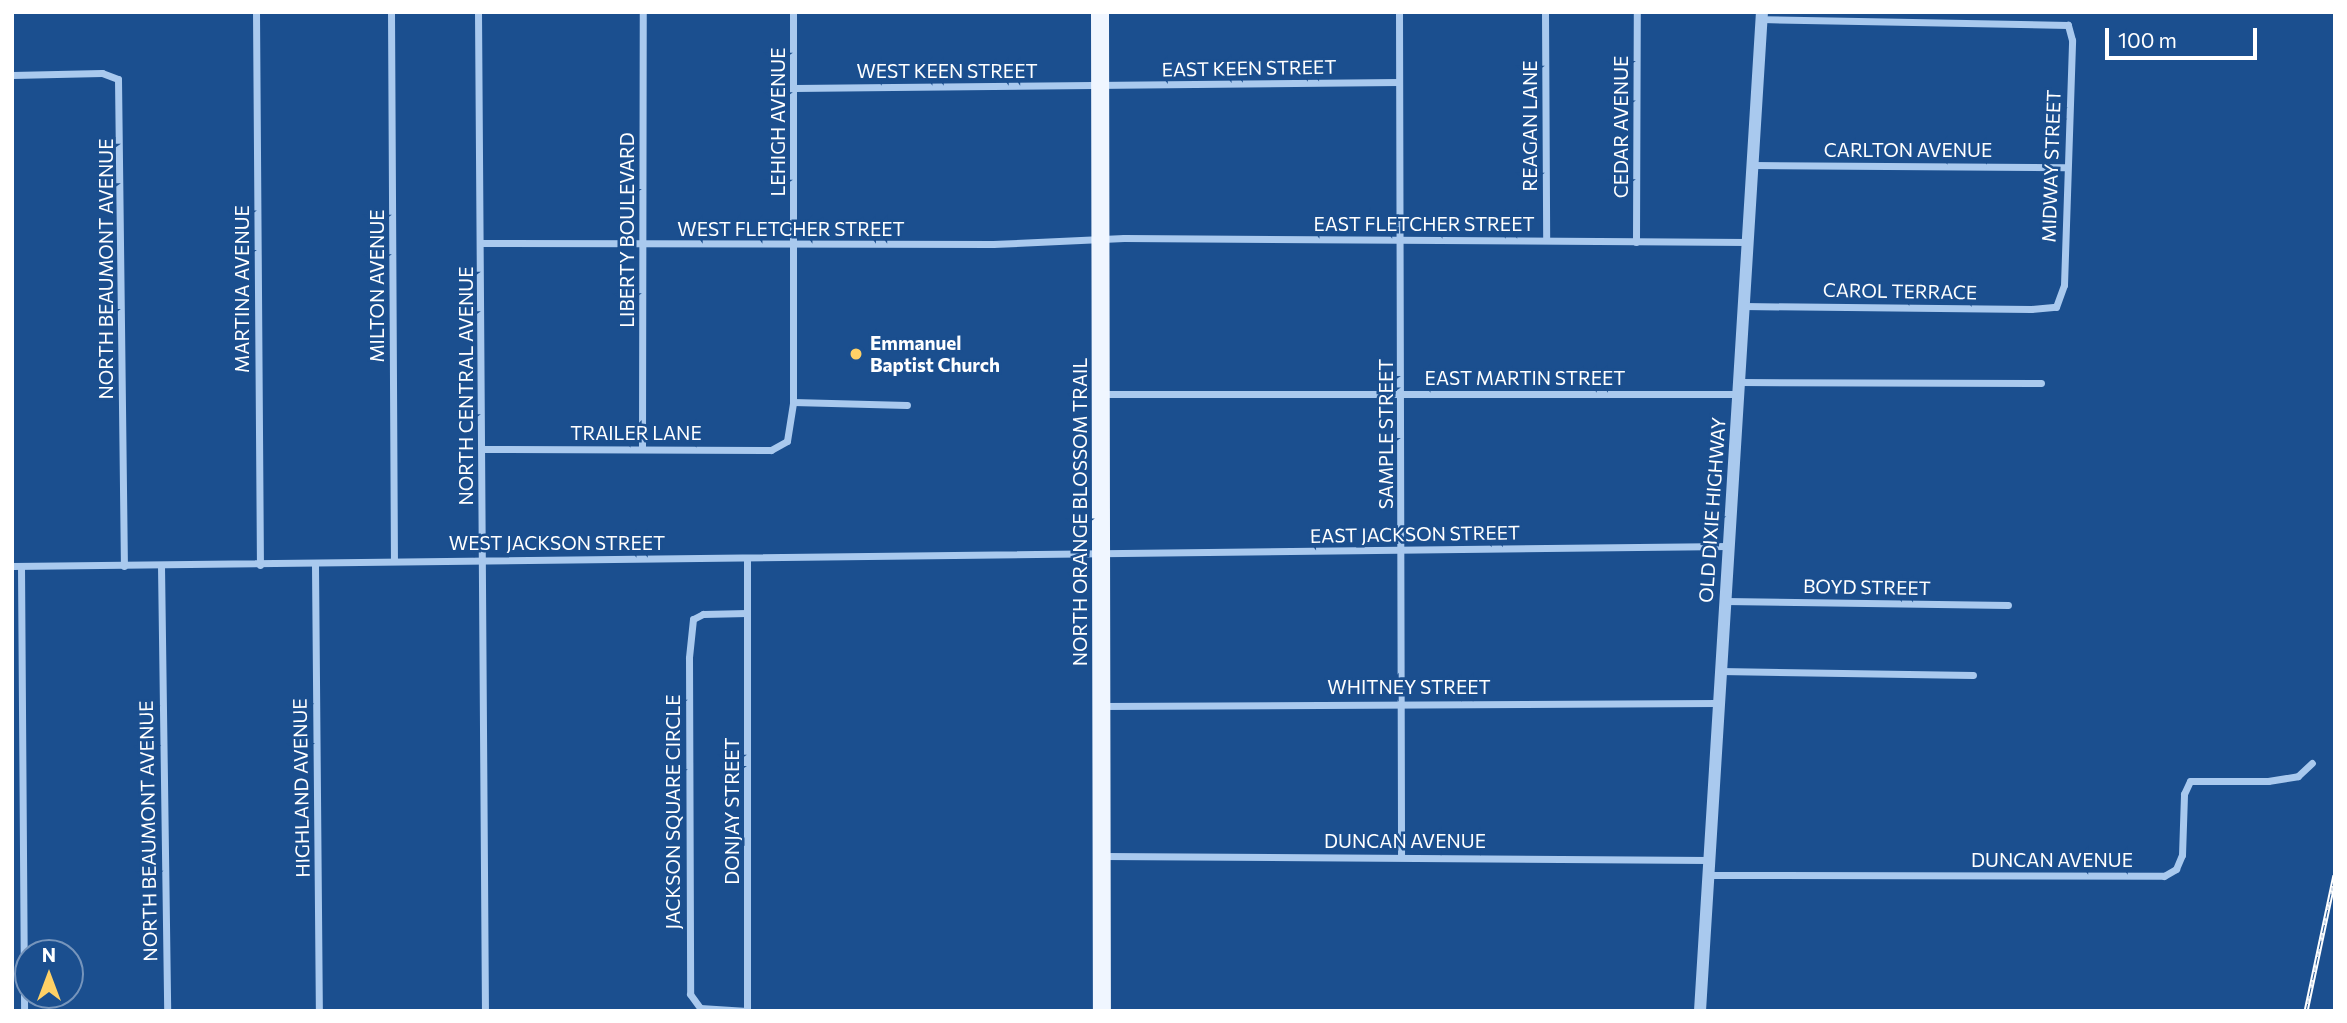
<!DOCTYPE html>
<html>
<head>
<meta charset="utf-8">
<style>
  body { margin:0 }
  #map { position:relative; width:2347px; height:1023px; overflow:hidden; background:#1b4f8f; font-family:Commissioner,sans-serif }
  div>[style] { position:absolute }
  .minor>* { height:7px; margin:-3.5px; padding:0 3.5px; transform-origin:3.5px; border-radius:3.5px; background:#a9c9ee }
  .tertiary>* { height:12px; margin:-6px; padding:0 6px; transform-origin:6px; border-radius:6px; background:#a9c9ee }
  .primary>* { height:18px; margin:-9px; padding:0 9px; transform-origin:9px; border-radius:9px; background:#f0f6ff }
  .rail>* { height:5px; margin-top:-2.5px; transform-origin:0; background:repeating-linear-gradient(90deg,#1b4f8f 0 8px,#fff 0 16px); box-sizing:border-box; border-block:2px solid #fff }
  .dots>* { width:19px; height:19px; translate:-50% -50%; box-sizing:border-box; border:4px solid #1b4f8f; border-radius:50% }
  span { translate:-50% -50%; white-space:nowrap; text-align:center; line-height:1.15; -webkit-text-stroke:5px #1b4f8f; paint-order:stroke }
  .street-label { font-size:19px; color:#fff }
  .poi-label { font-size:19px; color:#fff; font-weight:700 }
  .left { translate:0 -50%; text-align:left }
  .frame { position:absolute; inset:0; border:14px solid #fff; pointer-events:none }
  .north { position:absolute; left:14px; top:939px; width:70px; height:70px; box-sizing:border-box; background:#1b4f8f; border:2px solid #7695bc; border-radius:50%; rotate:0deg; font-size:19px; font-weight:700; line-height:28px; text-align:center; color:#fff }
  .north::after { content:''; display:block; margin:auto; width:24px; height:32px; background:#ffd166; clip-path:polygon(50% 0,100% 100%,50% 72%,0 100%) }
  .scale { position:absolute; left:2105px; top:28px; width:152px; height:32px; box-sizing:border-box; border:4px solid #fff; border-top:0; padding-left:9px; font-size:21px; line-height:24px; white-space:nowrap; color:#fff; -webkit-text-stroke:5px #1b4f8f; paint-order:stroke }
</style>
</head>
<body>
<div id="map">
  <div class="minor">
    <i style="left:256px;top:12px;width:553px;rotate:89.59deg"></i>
    <i style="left:391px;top:12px;width:547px;rotate:89.69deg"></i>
    <i style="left:478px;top:12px;width:999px;rotate:89.6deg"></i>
    <i style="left:1399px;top:12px;width:844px;rotate:89.86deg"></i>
    <i style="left:1545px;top:12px;width:228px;rotate:89.7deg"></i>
    <i style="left:12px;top:75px;width:90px;rotate:-1.3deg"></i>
    <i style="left:102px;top:73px;width:17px;rotate:21deg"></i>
    <i style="left:118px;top:79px;width:487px;rotate:89.3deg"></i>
    <i style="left:794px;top:88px;width:605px;rotate:-0.57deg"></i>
    <i style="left:1752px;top:165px;width:313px;rotate:0.4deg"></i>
    <i style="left:1636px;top:242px;width:230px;rotate:-89.8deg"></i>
    <i style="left:481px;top:243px;width:512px;rotate:0.11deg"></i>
    <i style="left:993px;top:244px;width:131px;rotate:-2.6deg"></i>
    <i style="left:1124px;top:238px;width:623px;rotate:0.37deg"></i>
    <i style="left:1743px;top:306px;width:288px;rotate:0.6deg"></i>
    <i style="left:2031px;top:309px;width:25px;rotate:-5deg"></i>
    <i style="left:2056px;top:307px;width:23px;rotate:-70deg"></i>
    <i style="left:2064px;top:285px;width:245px;rotate:-88.1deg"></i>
    <i style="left:2072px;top:40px;width:16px;rotate:-105deg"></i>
    <i style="left:2068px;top:25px;width:306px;rotate:-178.9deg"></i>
    <i style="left:1740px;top:382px;width:301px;rotate:0.2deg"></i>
    <i style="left:1102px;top:394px;width:637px"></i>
    <i style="left:793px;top:402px;width:114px;rotate:1.5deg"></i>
    <i style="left:642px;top:448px;width:436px;rotate:-89.9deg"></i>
    <i style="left:482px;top:449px;width:289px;rotate:0.2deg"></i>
    <i style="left:771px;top:450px;width:18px;rotate:-29deg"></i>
    <i style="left:787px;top:441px;width:39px;rotate:-81deg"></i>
    <i style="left:793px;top:402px;width:390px;rotate:-90deg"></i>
    <i style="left:747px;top:559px;width:449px;rotate:90deg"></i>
    <i style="left:12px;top:566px;width:1717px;rotate:-0.67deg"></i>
    <i style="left:21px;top:566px;width:445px;rotate:89.6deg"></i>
    <i style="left:161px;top:566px;width:445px;rotate:89.2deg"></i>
    <i style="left:315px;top:566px;width:445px;rotate:89.5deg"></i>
    <i style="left:1725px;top:601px;width:283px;rotate:0.8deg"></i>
    <i style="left:747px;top:613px;width:44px;rotate:178.7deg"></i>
    <i style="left:703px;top:614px;width:11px;rotate:153deg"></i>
    <i style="left:693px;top:619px;width:39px;rotate:96deg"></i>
    <i style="left:689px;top:658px;width:336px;rotate:89.8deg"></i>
    <i style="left:690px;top:994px;width:17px;rotate:54deg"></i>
    <i style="left:700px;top:1008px;width:47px;rotate:3.7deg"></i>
    <i style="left:1720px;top:671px;width:253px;rotate:0.9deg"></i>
    <i style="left:1102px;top:706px;width:615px;rotate:-0.28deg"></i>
    <i style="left:1103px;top:856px;width:605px;rotate:0.38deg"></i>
    <i style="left:1708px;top:875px;width:456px;rotate:0.1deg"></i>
    <i style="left:2164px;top:876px;width:14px;rotate:-30deg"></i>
    <i style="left:2176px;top:869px;width:15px;rotate:-67deg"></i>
    <i style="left:2182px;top:855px;width:61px;rotate:-88.1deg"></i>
    <i style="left:2184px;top:794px;width:14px;rotate:-65deg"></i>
    <i style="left:2190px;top:781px;width:78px"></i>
    <i style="left:2268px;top:781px;width:30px;rotate:-9deg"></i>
    <i style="left:2298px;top:776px;width:19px;rotate:-43deg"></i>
  </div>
  <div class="tertiary">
    <i style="left:1700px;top:1011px;width:1001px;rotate:-86.45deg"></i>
  </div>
  <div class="primary">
    <i style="left:1100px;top:12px;width:999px;rotate:89.89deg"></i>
  </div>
  <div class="rail">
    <i style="left:2306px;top:1011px;width:139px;rotate:-78deg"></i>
  </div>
  <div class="dots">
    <i style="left:856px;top:354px;background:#ffd166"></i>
  </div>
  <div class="street-label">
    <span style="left:1249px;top:68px;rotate:-1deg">EAST KEEN STREET</span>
    <span style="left:947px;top:71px">WEST KEEN STREET</span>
    <span style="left:778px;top:122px;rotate:-90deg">LEHIGH AVENUE</span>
    <span style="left:1530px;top:126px;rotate:-90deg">REAGAN LANE</span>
    <span style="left:1621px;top:127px;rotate:-90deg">CEDAR AVENUE</span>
    <span style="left:1908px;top:150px">CARLTON AVENUE</span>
    <span style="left:2051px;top:166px;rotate:-88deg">MIDWAY STREET</span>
    <span style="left:1424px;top:224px">EAST FLETCHER STREET</span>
    <span style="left:791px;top:229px">WEST FLETCHER STREET</span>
    <span style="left:627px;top:230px;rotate:-90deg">LIBERTY BOULEVARD</span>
    <span style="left:106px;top:269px;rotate:-90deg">NORTH BEAUMONT AVENUE</span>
    <span style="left:377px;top:286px;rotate:-90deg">MILTON AVENUE</span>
    <span style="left:242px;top:289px;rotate:-90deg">MARTINA AVENUE</span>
    <span style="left:1900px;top:291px;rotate:1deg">CAROL TERRACE</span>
    <span style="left:1525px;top:378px">EAST MARTIN STREET</span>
    <span style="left:466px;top:386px;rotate:-90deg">NORTH CENTRAL AVENUE</span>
    <span style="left:636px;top:433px">TRAILER LANE</span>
    <span style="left:1386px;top:434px;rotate:-90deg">SAMPLE STREET</span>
    <span style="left:1712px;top:510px;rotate:-86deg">OLD DIXIE HIGHWAY</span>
    <span style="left:1080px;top:512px;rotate:-90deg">NORTH ORANGE BLOSSOM TRAIL</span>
    <span style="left:1415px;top:534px;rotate:-1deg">EAST JACKSON STREET</span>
    <span style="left:557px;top:543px">WEST JACKSON STREET</span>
    <span style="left:1867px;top:587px;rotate:1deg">BOYD STREET</span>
    <span style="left:1409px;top:687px">WHITNEY STREET</span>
    <span style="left:301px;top:788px;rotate:-91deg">HIGHLAND AVENUE</span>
    <span style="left:732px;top:811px;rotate:-90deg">DONJAY STREET</span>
    <span style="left:673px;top:812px;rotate:-90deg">JACKSON SQUARE CIRCLE</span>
    <span style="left:148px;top:831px;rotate:-91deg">NORTH BEAUMONT AVENUE</span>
    <span style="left:1405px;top:841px">DUNCAN AVENUE</span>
    <span style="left:2052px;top:860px">DUNCAN AVENUE</span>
  </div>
  <div class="poi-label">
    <span class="left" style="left:870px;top:354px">Emmanuel<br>Baptist Church</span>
  </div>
  <div class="frame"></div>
  <div class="north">N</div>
  <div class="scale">100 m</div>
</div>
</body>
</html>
